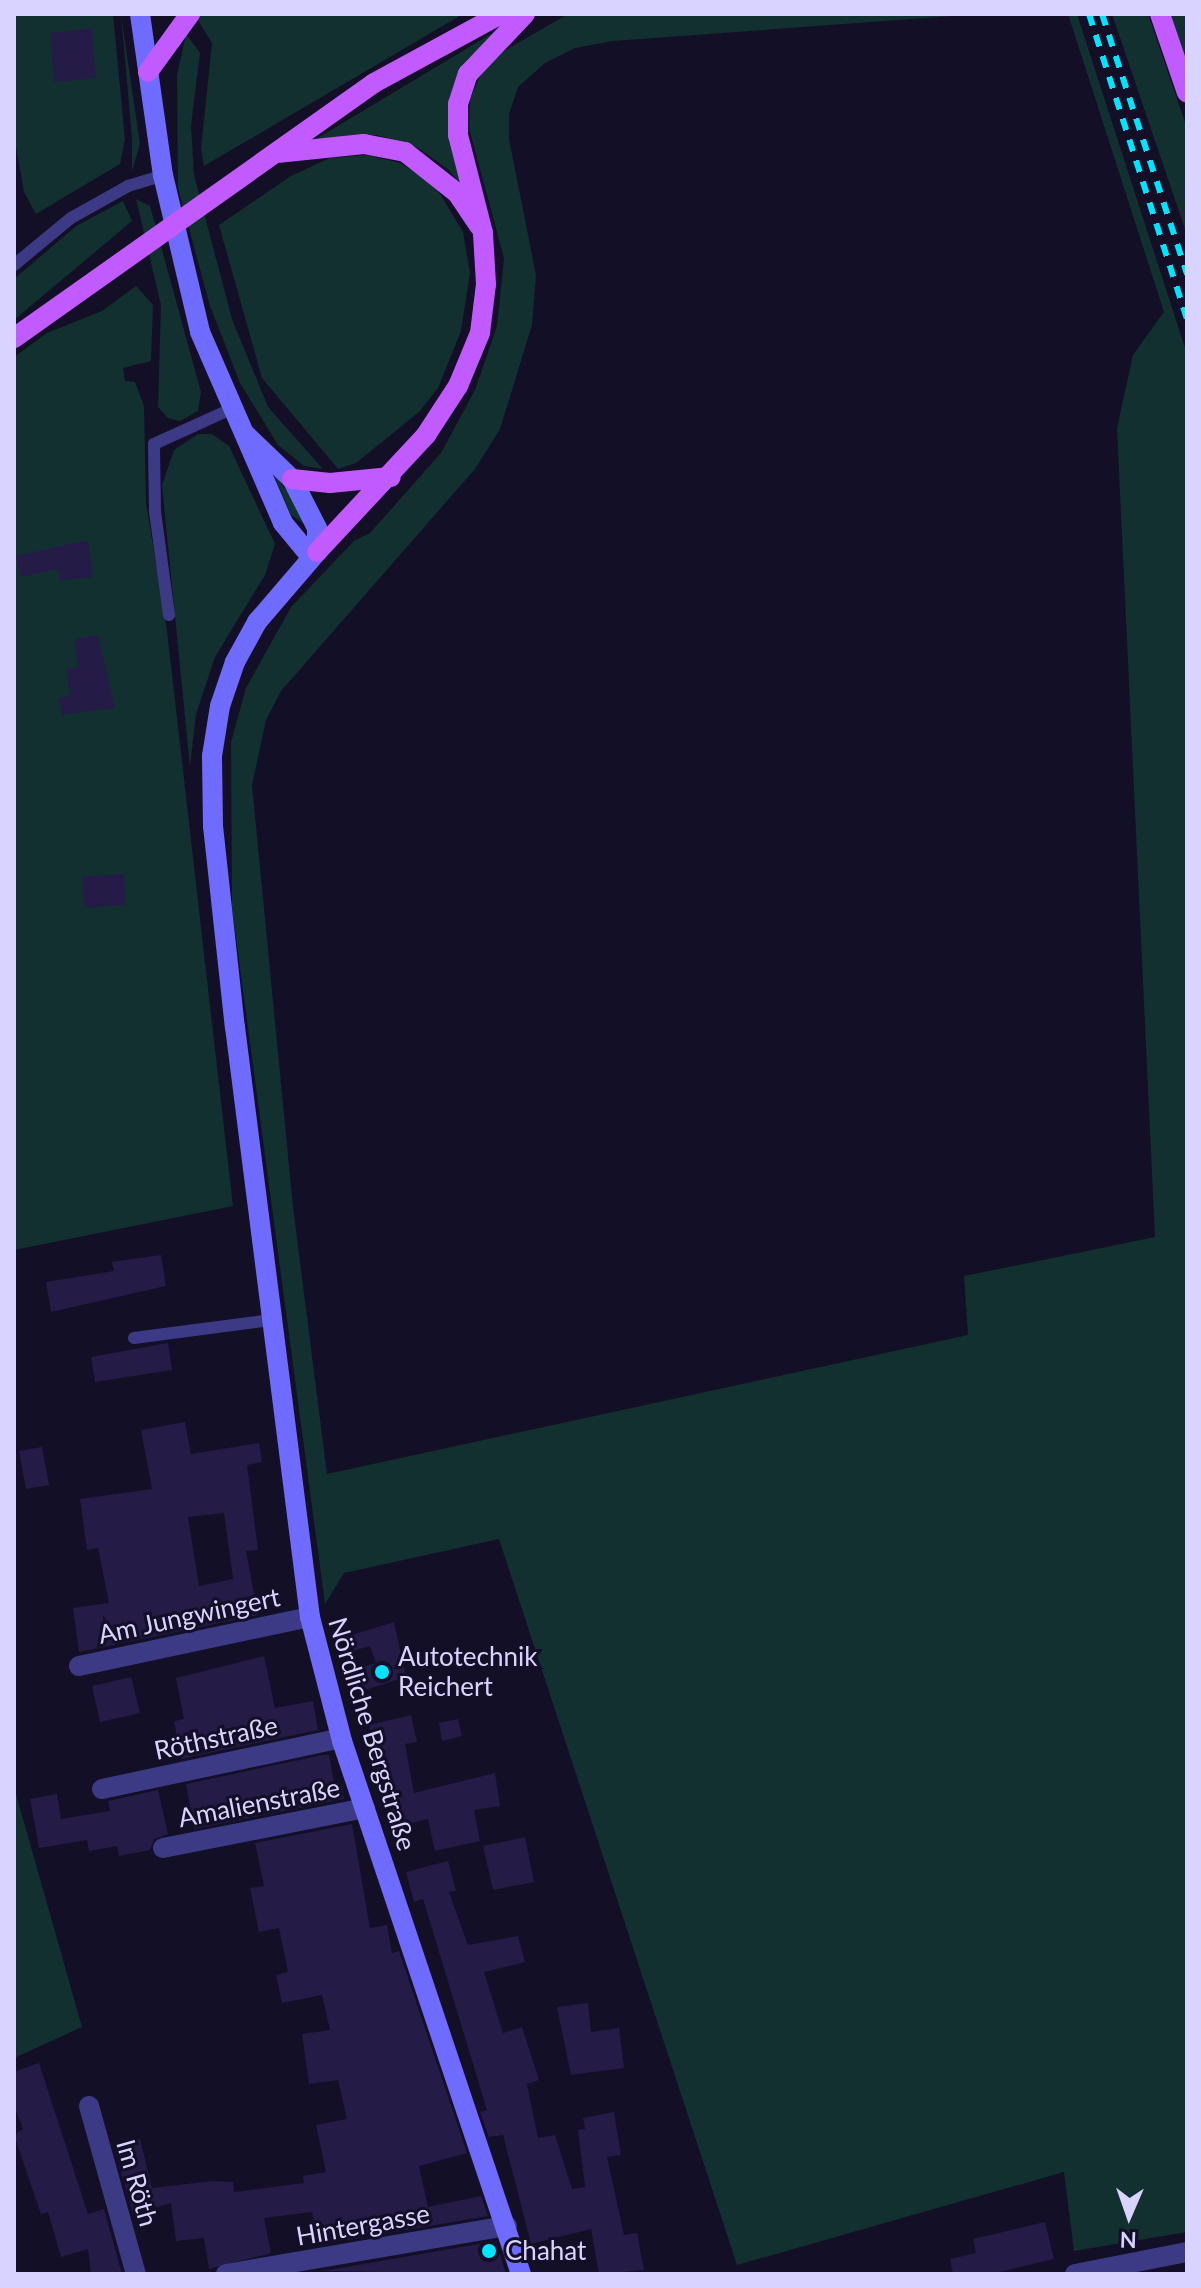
<!DOCTYPE html>
<html>
<head>
<meta charset="utf-8">
<style>
  body { margin:0 }
  #map { position:relative; width:1201px; height:2288px; overflow:hidden; background:#130f26; font-family:Lato,sans-serif }
  div>[style] { position:absolute }
  .green>* { inset:0; background:#12302f }
  .building>* { inset:0; background:#241b47 }
  .lane>* { height:12px; margin:-6px; padding:0 6px; transform-origin:6px; border-radius:6px; background:#3d3a85 }
  .street>* { height:20px; margin:-10px; padding:0 10px; transform-origin:10px; border-radius:10px; background:#3d3a85 }
  .secondary>* { height:20px; margin:-10px; padding:0 10px; transform-origin:10px; border-radius:10px; background:#6f6bff }
  .primary>* { height:20px; margin:-10px; padding:0 10px; transform-origin:10px; border-radius:10px; background:#c25bff }
  .rail>* { height:6px; margin-top:-3px; transform-origin:0; background:repeating-linear-gradient(90deg,#00e5ff 0 12px,transparent 0 22px) }
  .dots>* { width:22px; height:22px; translate:-50% -50%; box-sizing:border-box; border:4px solid #130f26; border-radius:50% }
  span { translate:-50% -50%; white-space:nowrap; text-align:center; line-height:1.15; -webkit-text-stroke:6px #130f26; paint-order:stroke }
  .street-label { font-size:26px; color:#d9d4ff }
  .poi-label { font-size:26px; color:#d9d4ff }
  .left { translate:0 -50%; text-align:left }
  .frame { position:absolute; inset:0; border:16px solid #d9d4ff; pointer-events:none }
  .north { position:absolute; left:1089px; top:2176px; width:80px; height:80px; -webkit-text-stroke:6px #130f26; paint-order:stroke; rotate:182deg; font-size:22px; font-weight:700; line-height:32px; text-align:center; color:#d9d4ff }
  .north::after { content:''; display:block; margin:auto; width:28px; height:36px; background:#d9d4ff; clip-path:polygon(50% 0,100% 100%,50% 72%,0 100%) }
</style>
</head>
<body>
<div id="map">
  <div class="green">
    <i style="clip-path:polygon(14px 14px,113px 14px,125px 139px,120px 164px,36px 214px,24px 192px,14px 136px)"></i>
    <i style="clip-path:polygon(121px 14px,140px 144px,132px 171px,132px 139px)"></i>
    <i style="clip-path:polygon(200px 14px,463px 14px,204px 166px,201px 148px,212px 43px,196px 17px)"></i>
    <i style="clip-path:polygon(568px 14px,980px 14px,613px 41px,575px 48px,545px 63px,518px 87px,509px 114px,509px 139px,536px 275px,532px 325px,500px 429px,475px 469px,281px 691px,266px 720px,252px 785px,293px 1207px,327px 1474px,968px 1335px,964px 1276px,1155px 1237px,1117px 428px,1133px 355px,1164px 312px,1068px 14px,1077px 14px,1187px 354px,1187px 2232px,1074px 2251px,1064px 2172px,737px 2265px,499px 1539px,344px 1573px,325px 1604px,232px 908px,231px 742px,246px 688px,291px 607px,354px 541px,370px 533px,441px 453px,475px 390px,497px 326px,504px 258px,469px 128px,470px 99px,483px 69px,499px 54px)"></i>
    <i style="clip-path:polygon(1112px 14px,1148px 14px,1187px 128px,1187px 235px)"></i>
    <i style="clip-path:polygon(1165px 14px,1187px 14px,1187px 92px)"></i>
    <i style="clip-path:polygon(501px 28px,468px 59px,450px 96px,449px 136px,469px 195px,448px 169px,418px 148px,377px 135px,316px 139px)"></i>
    <i style="clip-path:polygon(186px 34px,200px 53px,191px 125px,194px 175px,232px 319px,268px 407px,323px 469px,304px 466px,278px 445px,240px 383px,210px 306px,178px 188px,177px 75px)"></i>
    <i style="clip-path:polygon(367px 155px,400px 163px,434px 184px,463px 232px,470px 273px,461px 331px,438px 388px,419px 412px,356px 463px,338px 469px,262px 378px,219px 225px,291px 176px,330px 158px)"></i>
    <i style="clip-path:polygon(136px 199px,150px 206px,201px 392px,198px 411px,180px 421px,168px 418px,158px 407px,161px 305px)"></i>
    <i style="clip-path:polygon(123px 201px,132px 221px,14px 320px,14px 279px,76px 226px)"></i>
    <i style="clip-path:polygon(136px 286px,153px 305px,151px 361px,123px 368px,125px 381px,135px 382px,144px 406px,146px 503px,167px 631px,233px 1206px,14px 1250px,14px 357px,47px 333px,102px 311px)"></i>
    <i style="clip-path:polygon(198px 434px,212px 434px,229px 446px,275px 544px,265px 575px,215px 657px,196px 714px,190px 767px,162px 485px,174px 450px)"></i>
    <i style="clip-path:polygon(272px 471px,302px 512px,303px 523px,291px 515px)"></i>
    <i style="clip-path:polygon(14px 1787px,82px 2027px,14px 2058px)"></i>
  </div>
  <div class="building">
    <i style="clip-path:polygon(92px 28px,96px 78px,54px 82px,50px 33px)"></i>
    <i style="clip-path:polygon(88px 540px,93px 577px,60px 581px,58px 569px,21px 577px,16px 556px)"></i>
    <i style="clip-path:polygon(98px 635px,115px 708px,62px 715px,59px 698px,70px 696px,66px 669px,78px 667px,74px 639px)"></i>
    <i style="clip-path:polygon(124px 874px,126px 905px,84px 908px,82px 877px)"></i>
    <i style="clip-path:polygon(161px 1255px,166px 1286px,51px 1312px,46px 1282px,114px 1271px,112px 1262px)"></i>
    <i style="clip-path:polygon(168px 1343px,172px 1370px,95px 1382px,91px 1357px)"></i>
    <i style="clip-path:polygon(evenodd,185px 1422px,191px 1454px,259px 1443px,262px 1462px,247px 1465px,258px 1550px,246px 1551px,258px 1615px,79px 1652px,73px 1608px,109px 1603px,98px 1548px,87px 1550px,80px 1499px,152px 1489px,141px 1430px,185px 1422px,224px 1513px,233px 1579px,199px 1586px,188px 1517px,224px 1513px)"></i>
    <i style="clip-path:polygon(42px 1447px,49px 1485px,26px 1489px,19px 1451px)"></i>
    <i style="clip-path:polygon(394px 1622px,406px 1677px,355px 1693px,349px 1671px,376px 1663px,370px 1646px,349px 1652px,345px 1637px)"></i>
    <i style="clip-path:polygon(264px 1656px,275px 1708px,313px 1701px,318px 1730px,181px 1759px,174px 1721px,184px 1719px,176px 1678px)"></i>
    <i style="clip-path:polygon(131px 1677px,140px 1713px,100px 1722px,92px 1686px)"></i>
    <i style="clip-path:polygon(411px 1715px,417px 1742px,405px 1744px,414px 1793px,495px 1773px,500px 1806px,474px 1810px,480px 1841px,435px 1851px,428px 1819px,395px 1827px,388px 1803px,383px 1804px,369px 1725px)"></i>
    <i style="clip-path:polygon(458px 1719px,462px 1736px,442px 1741px,439px 1723px)"></i>
    <i style="clip-path:polygon(323px 1755px,329px 1755px,335px 1788px,342px 1786px,344px 1799px,194px 1829px,186px 1784px)"></i>
    <i style="clip-path:polygon(158px 1790px,168px 1834px,154px 1839px,150px 1850px,119px 1856px,117px 1846px,89px 1851px,87px 1840px,39px 1848px,30px 1799px,57px 1794px,61px 1819px,110px 1811px,108px 1801px)"></i>
    <i style="clip-path:polygon(352px 1824px,370px 1928px,387px 1925px,392px 1953px,399px 1951px,467px 2153px,419px 2166px,428px 2207px,481px 2196px,488px 2216px,318px 2245px,312px 2212px,264px 2218px,271px 2253px,209px 2269px,204px 2238px,176px 2241px,171px 2203px,133px 2214px,114px 2147px,140px 2139px,152px 2188px,213px 2181px,233px 2182px,234px 2192px,304px 2183px,303px 2176px,326px 2172px,316px 2125px,347px 2119px,338px 2080px,309px 2084px,302px 2034px,330px 2030px,322px 1995px,282px 2003px,276px 1975px,288px 1972px,279px 1928px,259px 1932px,250px 1888px,264px 1886px,255px 1843px)"></i>
    <i style="clip-path:polygon(525px 1837px,534px 1882px,493px 1890px,483px 1846px)"></i>
    <i style="clip-path:polygon(448px 1861px,456px 1891px,449px 1892px,468px 1945px,518px 1936px,525px 1962px,484px 1972px,503px 2033px,522px 2027px,539px 2080px,527px 2084px,538px 2138px,555px 2135px,572px 2189px,585px 2187px,578px 2130px,585px 2129px,583px 2118px,614px 2112px,621px 2155px,607px 2157px,624px 2235px,637px 2233px,644px 2270px,599px 2274px,591px 2229px,531px 2244px,503px 2135px,489px 2137px,480px 2112px,487px 2110px,423px 1899px,414px 1902px,406px 1872px)"></i>
    <i style="clip-path:polygon(588px 2003px,591px 2032px,619px 2028px,624px 2068px,571px 2075px,557px 2007px)"></i>
    <i style="clip-path:polygon(39px 2063px,88px 2214px,104px 2209px,122px 2274px,91px 2274px,88px 2249px,61px 2257px,48px 2212px,41px 2214px,14px 2135px,23px 2129px,14px 2105px,14px 2072px)"></i>
    <i style="clip-path:polygon(1045px 2222px,1054px 2259px,991px 2274px,953px 2274px,950px 2259px,976px 2253px,973px 2239px)"></i>
    <i style="clip-path:polygon(496px 2241px,506px 2274px,323px 2271px)"></i>
  </div>
  <div class="lane">
    <i style="left:14px;top:265px;width:74px;rotate:-39.5deg"></i>
    <i style="left:71px;top:218px;width:65px;rotate:-29.3deg"></i>
    <i style="left:128px;top:186px;width:37px;rotate:-17deg"></i>
    <i style="left:169px;top:615px;width:105px;rotate:-97.7deg"></i>
    <i style="left:155px;top:511px;width:67px;rotate:-90.9deg"></i>
    <i style="left:154px;top:444px;width:85px;rotate:-24.4deg"></i>
    <i style="left:134px;top:1338px;width:137px;rotate:-7.5deg"></i>
  </div>
  <div class="street">
    <i style="left:79px;top:1666px;width:236px;rotate:-12deg"></i>
    <i style="left:102px;top:1789px;width:244px;rotate:-12deg"></i>
    <i style="left:163px;top:1848px;width:206px;rotate:-11.2deg"></i>
    <i style="left:89px;top:2106px;width:174px;rotate:74.4deg"></i>
    <i style="left:226px;top:2274px;width:285px;rotate:-9.7deg"></i>
    <i style="left:1075px;top:2274px;width:114px;rotate:-11.1deg"></i>
  </div>
  <div class="secondary">
    <i style="left:140px;top:14px;width:163px;rotate:81.9deg"></i>
    <i style="left:163px;top:175px;width:161px;rotate:76.7deg"></i>
    <i style="left:200px;top:332px;width:208px;rotate:66.5deg"></i>
    <i style="left:283px;top:523px;width:44px;rotate:50.5deg"></i>
    <i style="left:245px;top:434px;width:65px;rotate:43.8deg"></i>
    <i style="left:292px;top:479px;width:55px;rotate:63deg"></i>
    <i style="left:317px;top:528px;width:24px;rotate:90deg"></i>
    <i style="left:317px;top:552px;width:92px;rotate:130.6deg"></i>
    <i style="left:257px;top:622px;width:46px;rotate:118.8deg"></i>
    <i style="left:235px;top:662px;width:46px;rotate:108.8deg"></i>
    <i style="left:220px;top:706px;width:51px;rotate:99.1deg"></i>
    <i style="left:212px;top:756px;width:70px;rotate:89.2deg"></i>
    <i style="left:213px;top:826px;width:202px;rotate:83.8deg"></i>
    <i style="left:235px;top:1027px;width:595px;rotate:82.76deg"></i>
    <i style="left:310px;top:1617px;width:128px;rotate:75.5deg"></i>
    <i style="left:342px;top:1741px;width:562px;rotate:71.44deg"></i>
  </div>
  <div class="primary">
    <i style="left:1160px;top:14px;width:83px;rotate:71.1deg"></i>
    <i style="left:148px;top:72px;width:72px;rotate:-54.1deg"></i>
    <i style="left:277px;top:153px;width:87px;rotate:-5.9deg"></i>
    <i style="left:364px;top:144px;width:42px;rotate:11deg"></i>
    <i style="left:405px;top:152px;width:66px;rotate:38.3deg"></i>
    <i style="left:457px;top:193px;width:40px;rotate:56deg"></i>
    <i style="left:14px;top:338px;width:441px;rotate:-35.3deg"></i>
    <i style="left:374px;top:83px;width:145px;rotate:-28.5deg"></i>
    <i style="left:292px;top:479px;width:38px;rotate:6deg"></i>
    <i style="left:330px;top:483px;width:61px;rotate:-5.6deg"></i>
    <i style="left:317px;top:552px;width:160px;rotate:-47deg"></i>
    <i style="left:426px;top:435px;width:59px;rotate:-56.9deg"></i>
    <i style="left:458px;top:386px;width:57px;rotate:-67.5deg"></i>
    <i style="left:480px;top:333px;width:49px;rotate:-83deg"></i>
    <i style="left:486px;top:284px;width:51px;rotate:-93.4deg"></i>
    <i style="left:483px;top:233px;width:101px;rotate:-104.3deg"></i>
    <i style="left:458px;top:135px;width:31px;rotate:-90deg"></i>
    <i style="left:458px;top:104px;width:32px;rotate:-72deg"></i>
    <i style="left:468px;top:74px;width:83px;rotate:-46.5deg"></i>
  </div>
  <div class="rail">
    <i style="left:1089px;top:14px;width:320px;rotate:72.2deg"></i>
    <i style="left:1102px;top:14px;width:274px;rotate:71.9deg"></i>
  </div>
  <div class="dots">
    <i style="left:382px;top:1672px;background:#00e5ff"></i>
    <i style="left:489px;top:2251px;background:#00e5ff"></i>
  </div>
  <div class="street-label">
    <span style="left:189px;top:1616px;rotate:-12deg">Am Jungwingert</span>
    <span style="left:372px;top:1734px;rotate:73deg">Nördliche Bergstraße</span>
    <span style="left:216px;top:1738px;rotate:-12deg">Röthstraße</span>
    <span style="left:259px;top:1803px;rotate:-11deg">Amalienstraße</span>
    <span style="left:137px;top:2183px;rotate:74deg">Im Röth</span>
    <span style="left:363px;top:2225px;rotate:-10deg">Hintergasse</span>
  </div>
  <div class="poi-label">
    <span class="left" style="left:398px;top:1672px">Autotechnik<br>Reichert</span>
    <span class="left" style="left:505px;top:2251px">Chahat</span>
  </div>
  <div class="frame"></div>
  <div class="north">N</div>
</div>
</body>
</html>
